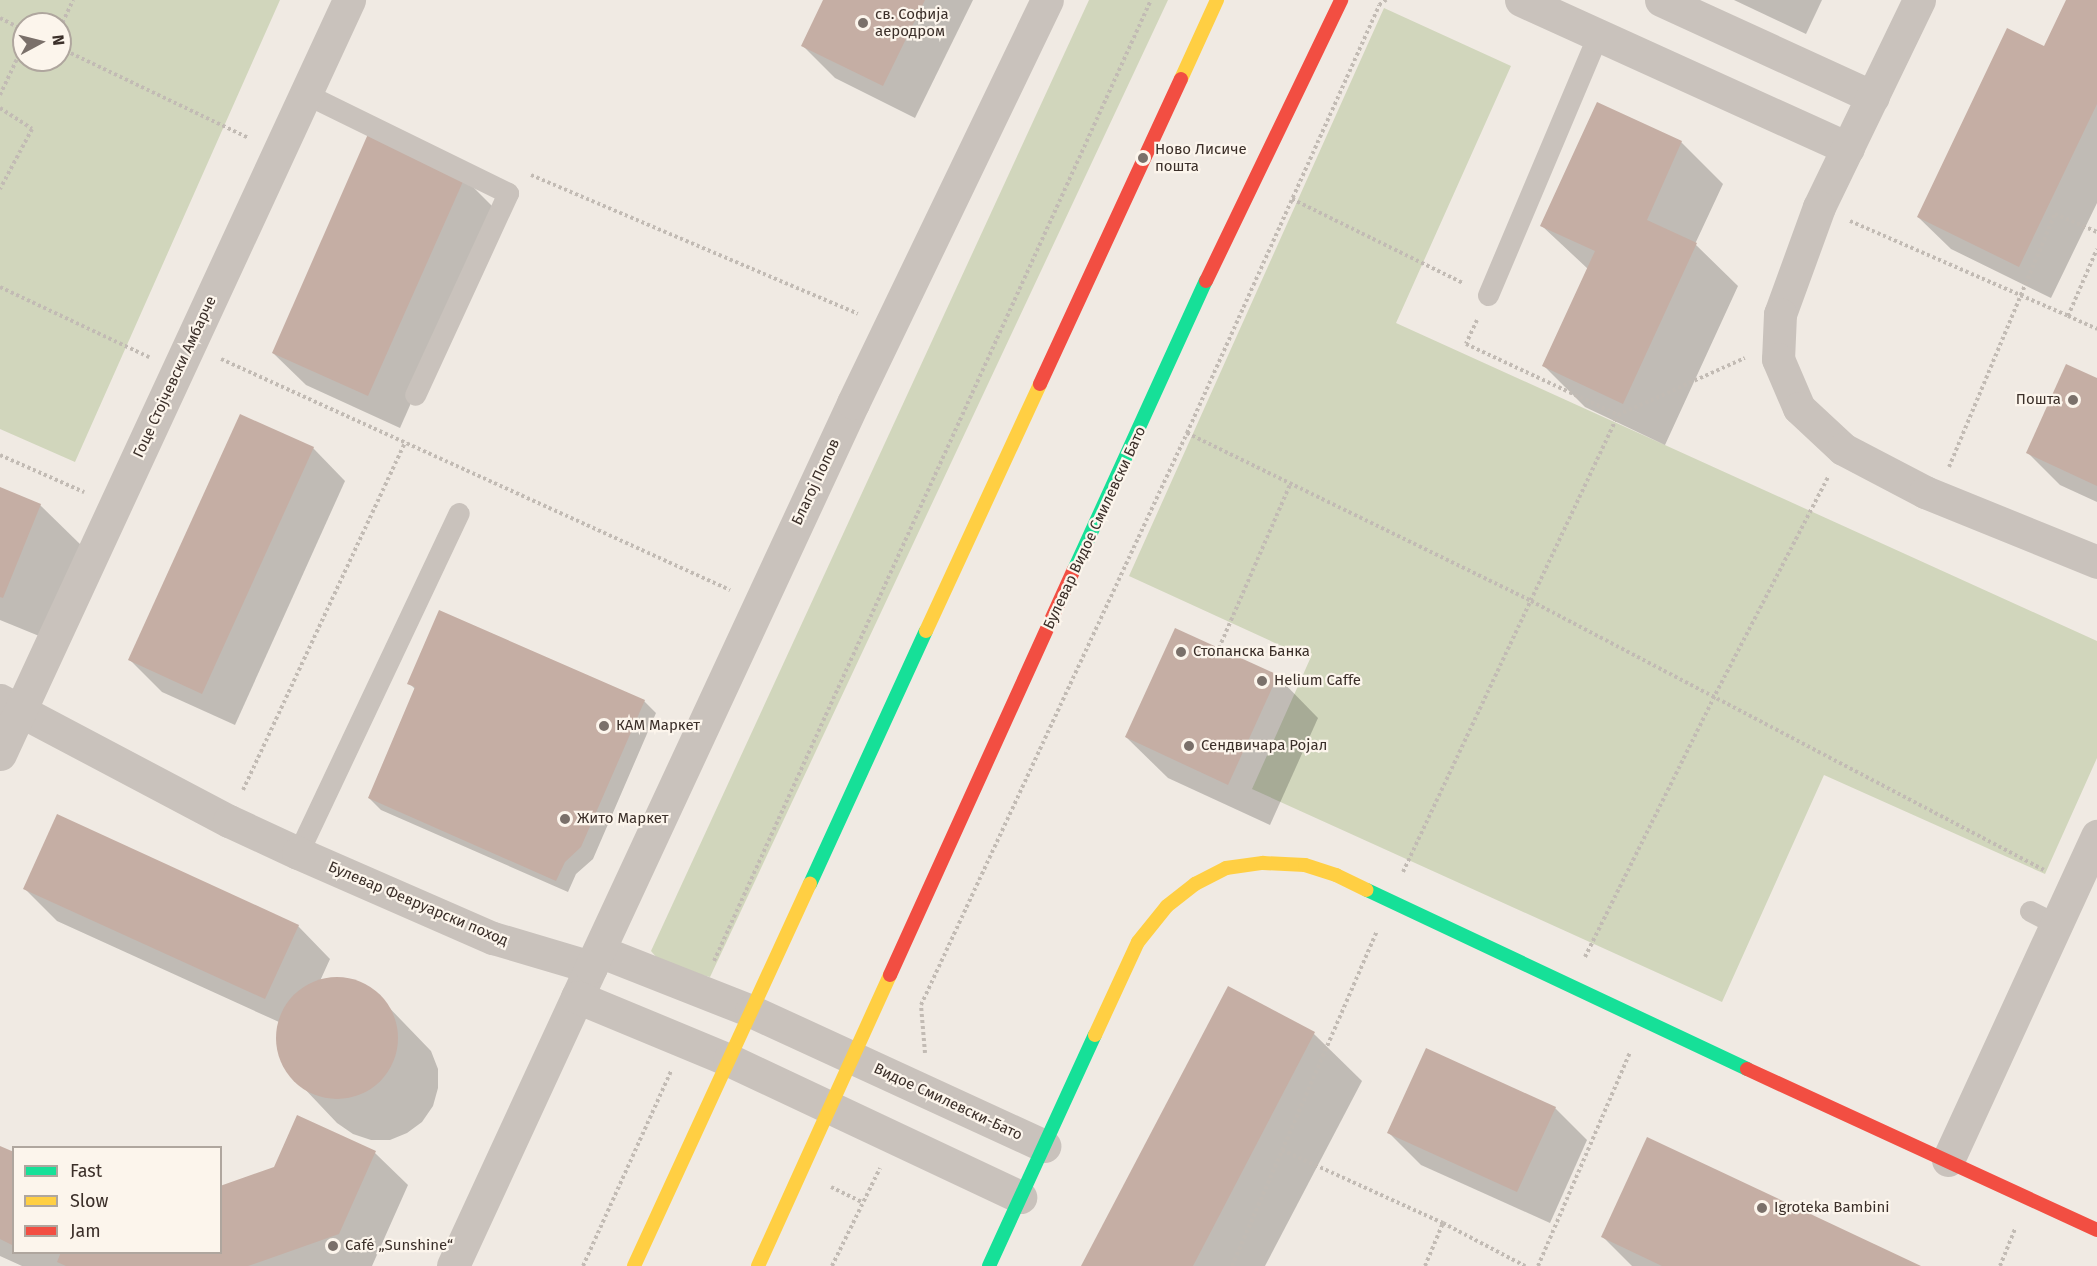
<!DOCTYPE html>
<html>
<head>
<meta charset="utf-8">
<style>
  body { margin:0 }
  #map { position:relative; width:2097px; height:1266px; overflow:hidden; background:#f0eae3; font-family:"Fira Sans",sans-serif }
  div>[style] { position:absolute }
  .green>* { inset:0; background:#d1d6bc }
  .shadow>* { inset:0; background:#0003 }
  .building>* { inset:0; background:#c5aea4 }
  .round { border-radius:50% }
  .path>* { height:4px; margin-top:-2px; transform-origin:0; background:repeating-linear-gradient(90deg,#c2bbb4 0 3px,transparent 0 6px) }
  .lane>* { height:21px; margin:-10.5px; padding:0 10.5px; transform-origin:10.5px; border-radius:10.5px; background:#c9c2bc }
  .street>* { height:33px; margin:-16.5px; padding:0 16.5px; transform-origin:16.5px; border-radius:16.5px; background:#c9c2bc }
  .fast>* { height:14px; margin:-7px; padding:0 7px; transform-origin:7px; border-radius:7px; background:#16e098 }
  .slow>* { height:14px; margin:-7px; padding:0 7px; transform-origin:7px; border-radius:7px; background:#ffcf43 }
  .jam>* { height:14px; margin:-7px; padding:0 7px; transform-origin:7px; border-radius:7px; background:#f24e42 }
  .dots>* { width:16px; height:16px; translate:-50% -50%; box-sizing:border-box; border:3px solid #fcf5ec; border-radius:50% }
  span { translate:-50% -50%; white-space:nowrap; text-align:center; line-height:1.15; -webkit-text-stroke:4.5px #fcf5ec; paint-order:stroke }
  .poi-label { font-size:15px; color:#3b2f29 }
  .left { translate:0 -50%; text-align:left }
  .right { translate:-100% -50%; text-align:right }
  .street-label { font-size:15px; color:#3b2f29 }
  .legend { position:absolute; left:12px; top:1146px; width:210px; height:108px; box-sizing:border-box; background:#fcf5ec; border:2px solid #afa69e; margin:0; padding:8px 10px; list-style:none; font-size:18px; color:#3b2f29 }
  .legend li { display:flex; align-items:center; gap:12px; height:30px }
  .legend b { width:30px; border:2px solid #afa69e }
  .north { position:absolute; left:12px; top:12px; width:60px; height:60px; box-sizing:border-box; background:#fcf5ec; border:2px solid #afa69e; border-radius:50%; rotate:83deg; font-size:16px; font-weight:700; line-height:24px; text-align:center; color:#3b2f29 }
  .north::after { content:''; display:block; margin:auto; width:21px; height:27px; background:#7a706a; clip-path:polygon(50% 0,100% 100%,50% 72%,0 100%) }
</style>
</head>
<body>
<div id="map">
  <div class="green">
    <i style="clip-path:polygon(evenodd,0 0,280px 0,75px 462px,0 429px,0 0,24px 24px,60px 24px,60px 60px,24px 60px,24px 24px)"></i>
    <i style="clip-path:polygon(1089px 0,1168px 0,710px 977px,663px 965px,651px 951px)"></i>
    <i style="clip-path:polygon(1384px 8px,1511px 66px,1396px 323px,2097px 641px,2097px 758px,2045px 874px,1824px 775px,1722px 1002px,1252px 789px,1310px 659px,1129px 576px)"></i>
  </div>
  <div class="shadow">
    <i style="clip-path:polygon(825px 0,973px 0,915px 118px,835px 78px,803px 46px)"></i>
    <i style="clip-path:polygon(1734px 0,1822px 0,1806px 34px)"></i>
    <i style="clip-path:polygon(2068px 0,2097px 0,2097px 203px,2051px 298px,1951px 249px,1918px 217px,2045px 48px)"></i>
    <i style="clip-path:polygon(1598px 104px,1681px 142px,1723px 184px,1695px 244px,1738px 286px,1665px 445px,1585px 407px,1544px 366px,1588px 269px,1542px 226px)"></i>
    <i style="clip-path:polygon(464px 178px,496px 210px,400px 428px,306px 385px,273px 353px)"></i>
    <i style="clip-path:polygon(2097px 379px,2097px 502px,2060px 485px,2028px 453px)"></i>
    <i style="clip-path:polygon(313px 448px,345px 481px,235px 725px,162px 692px,130px 660px)"></i>
    <i style="clip-path:polygon(0 488px,40px 505px,82px 546px,44px 638px,0 620px)"></i>
    <i style="clip-path:polygon(1277px 676px,1318px 718px,1270px 825px,1168px 778px,1126px 737px)"></i>
    <i style="clip-path:polygon(409px 683px,644px 701px,656px 713px,593px 859px,576px 874px,568px 892px,381px 810px,369px 798px,416px 690px)"></i>
    <i style="clip-path:polygon(25px 889px,298px 926px,330px 959px,320px 981px,343px 979px,361px 983px,376px 994px,431px 1051px,438px 1069px,438px 1088px,433px 1106px,422px 1122px,407px 1133px,390px 1140px,371px 1140px,353px 1134px,337px 1123px,283px 1066px,278px 1049px,279px 1022px,57px 921px)"></i>
    <i style="clip-path:polygon(1228px 988px,1314px 1034px,1362px 1081px,1265px 1266px,1083px 1266px)"></i>
    <i style="clip-path:polygon(1555px 1108px,1587px 1140px,1550px 1223px,1421px 1165px,1389px 1133px)"></i>
    <i style="clip-path:polygon(298px 1117px,375px 1153px,408px 1185px,372px 1266px,22px 1266px,0 1256px,0 1148px,14px 1154px,14px 1252px,220px 1252px,275px 1169px)"></i>
    <i style="clip-path:polygon(1603px 1237px,1917px 1266px,1632px 1266px)"></i>
  </div>
  <div class="building">
    <i style="clip-path:polygon(823px 0,925px 0,883px 86px,801px 46px)"></i>
    <i style="clip-path:polygon(2066px 0,2097px 0,2097px 104px,2019px 267px,1917px 217px,2007px 28px,2044px 46px)"></i>
    <i style="clip-path:polygon(1597px 102px,1682px 141px,1647px 220px,1697px 243px,1623px 404px,1542px 366px,1595px 251px,1540px 226px)"></i>
    <i style="clip-path:polygon(368px 134px,465px 177px,368px 396px,272px 353px)"></i>
    <i style="clip-path:polygon(2066px 364px,2097px 378px,2097px 486px,2026px 453px)"></i>
    <i style="clip-path:polygon(240px 414px,314px 447px,202px 694px,128px 660px)"></i>
    <i style="clip-path:polygon(0 487px,41px 504px,3px 598px,0 597px)"></i>
    <i style="clip-path:polygon(439px 610px,645px 700px,581px 847px,565px 862px,556px 881px,368px 798px,415px 687px,407px 684px)"></i>
    <i style="clip-path:polygon(1175px 628px,1278px 675px,1228px 785px,1125px 737px)"></i>
    <i style="clip-path:polygon(57px 814px,299px 925px,265px 999px,23px 889px)"></i>
    <i class="round" style="left:276px;top:977px;width:122px;height:122px"></i>
    <i style="clip-path:polygon(1228px 986px,1315px 1032px,1193px 1266px,1081px 1266px)"></i>
    <i style="clip-path:polygon(1426px 1048px,1556px 1107px,1517px 1192px,1387px 1133px)"></i>
    <i style="clip-path:polygon(297px 1115px,376px 1151px,339px 1234px,248px 1266px,66px 1266px,57px 1262px,61px 1252px,220px 1252px,220px 1186px,274px 1167px)"></i>
    <i style="clip-path:polygon(1647px 1137px,1921px 1266px,1662px 1266px,1601px 1237px)"></i>
    <i style="clip-path:polygon(0 1146px,14px 1152px,14px 1246px,0 1239px)"></i>
  </div>
  <div class="path">
    <i style="left:0;top:18px;width:27px;rotate:27deg"></i>
    <i style="left:60px;top:28px;width:31px;rotate:-65deg"></i>
    <i style="left:60px;top:48px;width:209px;rotate:25.5deg"></i>
    <i style="left:0;top:95px;width:56px;rotate:-64.8deg"></i>
    <i style="left:0;top:108px;width:38px;rotate:33deg"></i>
    <i style="left:32px;top:129px;width:68px;rotate:118.1deg"></i>
    <i style="left:531px;top:175px;width:355px;rotate:23deg"></i>
    <i style="left:1292px;top:199px;width:191px;rotate:26.2deg"></i>
    <i style="left:1850px;top:221px;width:238px;rotate:23.5deg"></i>
    <i style="left:2068px;top:316px;width:73px;rotate:-66.6deg"></i>
    <i style="left:0;top:287px;width:165px;rotate:25.2deg"></i>
    <i style="left:2068px;top:316px;width:32px;rotate:24deg"></i>
    <i style="left:1477px;top:320px;width:26px;rotate:115deg"></i>
    <i style="left:1466px;top:344px;width:168px;rotate:25deg"></i>
    <i style="left:221px;top:359px;width:559px;rotate:24.41deg"></i>
    <i style="left:1187px;top:433px;width:383px;rotate:26deg"></i>
    <i style="left:1531px;top:601px;width:579px;rotate:27.67deg"></i>
    <i style="left:0;top:455px;width:92px;rotate:23.8deg"></i>
    <i style="left:1949px;top:467px;width:274px;rotate:-67.3deg"></i>
    <i style="left:2055px;top:214px;width:46px;rotate:23.2deg"></i>
    <i style="left:1219px;top:648px;width:178px;rotate:-66.5deg"></i>
    <i style="left:243px;top:790px;width:384px;rotate:-65deg"></i>
    <i style="left:1403px;top:872px;width:505px;rotate:-64.8deg"></i>
    <i style="left:1618px;top:415px;width:139px;rotate:-24.2deg"></i>
    <i style="left:1585px;top:957px;width:288px;rotate:-63.6deg"></i>
    <i style="left:1713px;top:699px;width:250px;rotate:-62.6deg"></i>
    <i style="left:714px;top:961px;width:1056px;rotate:-65.55deg"></i>
    <i style="left:925px;top:1053px;width:48px;rotate:-94.8deg"></i>
    <i style="left:921px;top:1005px;width:631px;rotate:-65.06deg"></i>
    <i style="left:1187px;top:433px;width:469px;rotate:-65.8deg"></i>
    <i style="left:1379px;top:5px;width:9px;rotate:-36deg"></i>
    <i style="left:1282px;top:1150px;width:177px;rotate:24.4deg"></i>
    <i style="left:1443px;top:1223px;width:93px;rotate:27.7deg"></i>
    <i style="left:831px;top:1187px;width:34px;rotate:26deg"></i>
    <i style="left:583px;top:1266px;width:214px;rotate:-65.7deg"></i>
    <i style="left:832px;top:1266px;width:109px;rotate:-63.9deg"></i>
    <i style="left:1232px;top:1266px;width:365px;rotate:-66.6deg"></i>
    <i style="left:1425px;top:1266px;width:47px;rotate:-67.3deg"></i>
    <i style="left:1538px;top:1266px;width:233px;rotate:-66.7deg"></i>
    <i style="left:2000px;top:1266px;width:40px;rotate:-68deg"></i>
  </div>
  <div class="lane">
    <i style="left:306px;top:94px;width:225px;rotate:26.1deg"></i>
    <i style="left:508px;top:193px;width:222px;rotate:114.7deg"></i>
    <i style="left:1488px;top:295px;width:282px;rotate:-67.1deg"></i>
    <i style="left:298px;top:853px;width:376px;rotate:-64.7deg"></i>
    <i style="left:2030px;top:911px;width:29px;rotate:27deg"></i>
  </div>
  <div class="street">
    <i style="left:1521px;top:0;width:359px;rotate:24.4deg"></i>
    <i style="left:1661px;top:0;width:233px;rotate:24.6deg"></i>
    <i style="left:1919px;top:0;width:230px;rotate:115.8deg"></i>
    <i style="left:1819px;top:207px;width:114px;rotate:110deg"></i>
    <i style="left:1780px;top:314px;width:45px;rotate:92.5deg"></i>
    <i style="left:1778px;top:359px;width:53px;rotate:66.8deg"></i>
    <i style="left:1799px;top:408px;width:60px;rotate:43deg"></i>
    <i style="left:1843px;top:449px;width:93px;rotate:27.7deg"></i>
    <i style="left:1925px;top:492px;width:186px;rotate:22.1deg"></i>
    <i style="left:0;top:700px;width:259px;rotate:27.9deg"></i>
    <i style="left:229px;top:821px;width:76px;rotate:24.9deg"></i>
    <i style="left:298px;top:853px;width:213px;rotate:23.6deg"></i>
    <i style="left:493px;top:938px;width:102px;rotate:16.5deg"></i>
    <i style="left:591px;top:967px;width:329px;rotate:114.8deg"></i>
    <i style="left:0;top:754px;width:831px;rotate:-65.16deg"></i>
    <i style="left:599px;top:951px;width:163px;rotate:21.5deg"></i>
    <i style="left:751px;top:1011px;width:323px;rotate:24.7deg"></i>
    <i style="left:591px;top:967px;width:622px;rotate:-65.08deg"></i>
    <i style="left:853px;top:403px;width:447px;rotate:-64.3deg"></i>
    <i style="left:577px;top:997px;width:165px;rotate:22.5deg"></i>
    <i style="left:729px;top:1060px;width:322px;rotate:25.2deg"></i>
    <i style="left:1948px;top:1160px;width:357px;rotate:-65.3deg"></i>
  </div>
  <div class="fast">
    <i style="left:1074px;top:570px;width:318px;rotate:-65.5deg"></i>
    <i style="left:810px;top:884px;width:278px;rotate:-65.4deg"></i>
    <i style="left:1367px;top:890px;width:420px;rotate:25.2deg"></i>
    <i style="left:989px;top:1266px;width:254px;rotate:-65.4deg"></i>
  </div>
  <div class="slow">
    <i style="left:1181px;top:79px;width:87px;rotate:-65.5deg"></i>
    <i style="left:926px;top:631px;width:272px;rotate:-65.2deg"></i>
    <i style="left:1095px;top:1035px;width:102px;rotate:-65.2deg"></i>
    <i style="left:1138px;top:942px;width:46px;rotate:-51.1deg"></i>
    <i style="left:1167px;top:906px;width:36px;rotate:-38deg"></i>
    <i style="left:1195px;top:884px;width:35px;rotate:-27deg"></i>
    <i style="left:1226px;top:868px;width:37px;rotate:-8deg"></i>
    <i style="left:1263px;top:863px;width:42px;rotate:2.7deg"></i>
    <i style="left:1305px;top:865px;width:33px;rotate:18deg"></i>
    <i style="left:1336px;top:875px;width:34px;rotate:26deg"></i>
    <i style="left:634px;top:1266px;width:421px;rotate:-65.3deg"></i>
    <i style="left:758px;top:1266px;width:320px;rotate:-65.6deg"></i>
  </div>
  <div class="jam">
    <i style="left:1206px;top:281px;width:312px;rotate:-64.3deg"></i>
    <i style="left:1040px;top:384px;width:336px;rotate:-65.2deg"></i>
    <i style="left:890px;top:975px;width:445px;rotate:-65.6deg"></i>
    <i style="left:1747px;top:1069px;width:385px;rotate:24.7deg"></i>
  </div>
  <div class="dots">
    <i style="left:863px;top:23px;background:#7a706a"></i>
    <i style="left:1143px;top:158px;background:#7a706a"></i>
    <i style="left:2073px;top:400px;background:#7a706a"></i>
    <i style="left:1181px;top:652px;background:#7a706a"></i>
    <i style="left:1262px;top:681px;background:#7a706a"></i>
    <i style="left:604px;top:726px;background:#7a706a"></i>
    <i style="left:1189px;top:746px;background:#7a706a"></i>
    <i style="left:565px;top:819px;background:#7a706a"></i>
    <i style="left:1762px;top:1208px;background:#7a706a"></i>
    <i style="left:333px;top:1246px;background:#7a706a"></i>
  </div>
  <div class="poi-label">
    <span class="left" style="left:875px;top:23px">св. Софија<br>аеродром</span>
    <span class="left" style="left:1155px;top:158px">Ново Лисиче<br>пошта</span>
    <span class="right" style="left:2061px;top:400px">Пошта</span>
    <span class="left" style="left:1193px;top:652px">Стопанска Банка</span>
    <span class="left" style="left:1274px;top:681px">Helium Caffe</span>
    <span class="left" style="left:616px;top:726px">КАМ Маркет</span>
    <span class="left" style="left:1201px;top:746px">Сендвичара Ројал</span>
    <span class="left" style="left:577px;top:819px">Жито Маркет</span>
    <span class="left" style="left:1774px;top:1208px">Igroteka Bambini</span>
    <span class="left" style="left:345px;top:1246px">Café „Sunshine“</span>
  </div>
  <div class="street-label">
    <span style="left:175px;top:377px;rotate:-65deg">Гоце Стојчевски Амбарче</span>
    <span style="left:816px;top:482px;rotate:-65deg">Благој Попов</span>
    <span style="left:1095px;top:528px;rotate:-65deg">Булевар Видое Смилевски Бато</span>
    <span style="left:418px;top:904px;rotate:23deg">Булевар Февруарски поход</span>
    <span style="left:948px;top:1102px;rotate:25deg">Видое Смилевски-Бато</span>
  </div>
  <ul class="legend">
  <li><b style="height:8px;background:#16e098"></b>Fast</li>
  <li><b style="height:8px;background:#ffcf43"></b>Slow</li>
  <li><b style="height:8px;background:#f24e42"></b>Jam</li>
  </ul>
  <div class="north">N</div>
</div>
</body>
</html>
